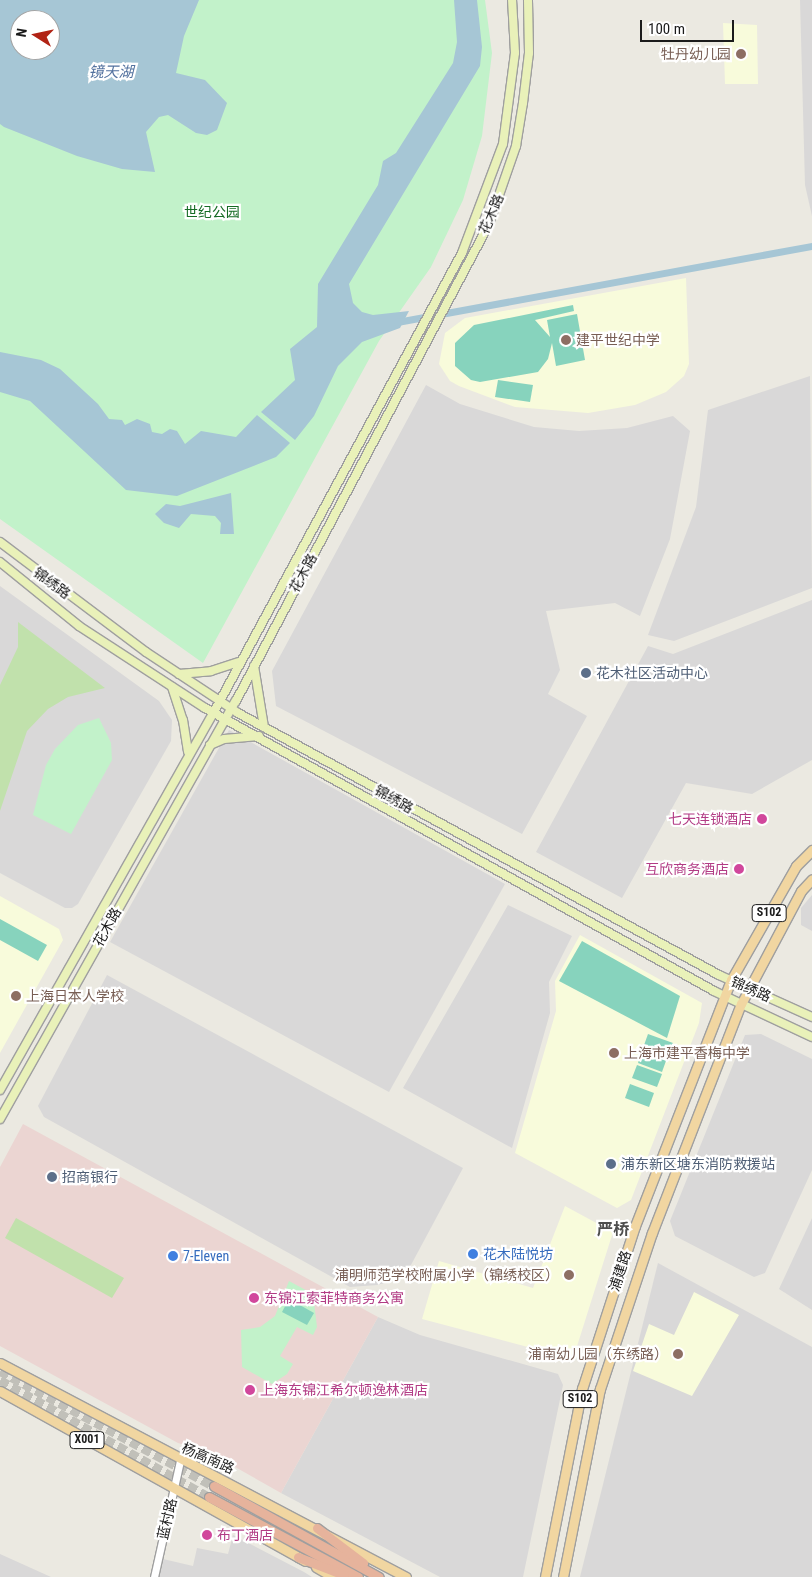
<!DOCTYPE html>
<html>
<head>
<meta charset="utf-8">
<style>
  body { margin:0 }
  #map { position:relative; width:812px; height:1577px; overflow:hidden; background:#ebe9e1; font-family:"Roboto Condensed","Noto Sans SC",sans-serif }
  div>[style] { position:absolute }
  .residential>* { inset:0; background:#d9d8d8 }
  .commercial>* { inset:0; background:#ebd5d2 }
  .education>* { inset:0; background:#f8fbdb }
  .grass>* { inset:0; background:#c1e1ac }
  .park>* { inset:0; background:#c2f2ca }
  .pitch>* { inset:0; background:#87d3bd }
  .water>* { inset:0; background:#a6c6d5 }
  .canal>* { height:7px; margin:-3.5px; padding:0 3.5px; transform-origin:3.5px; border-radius:3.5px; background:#a6c6d5 }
  .trunk-tunnel>* { height:9px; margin-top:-4.5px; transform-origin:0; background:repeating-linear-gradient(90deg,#c1c0b9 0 9px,transparent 0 13.5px) }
  .roads { filter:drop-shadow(1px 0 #9f9f9f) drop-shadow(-1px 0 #9f9f9f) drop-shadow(0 1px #9f9f9f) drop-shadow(0 -1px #9f9f9f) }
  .tertiary>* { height:7px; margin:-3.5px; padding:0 3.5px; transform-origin:3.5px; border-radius:3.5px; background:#fff }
  .secondary>* { height:8px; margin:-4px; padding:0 4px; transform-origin:4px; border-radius:4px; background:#e9f1b9 }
  .primary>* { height:9px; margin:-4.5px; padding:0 4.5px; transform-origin:4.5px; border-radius:4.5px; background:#f1d6a1 }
  .trunk>* { height:9px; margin:-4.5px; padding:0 4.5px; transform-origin:4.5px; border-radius:4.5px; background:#e6b39c }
  .dots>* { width:14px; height:14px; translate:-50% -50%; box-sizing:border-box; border:2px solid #fff; border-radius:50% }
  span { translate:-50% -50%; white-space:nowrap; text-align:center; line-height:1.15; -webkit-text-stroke:4.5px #fff; paint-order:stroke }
  .shield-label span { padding:1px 4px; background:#fff; border:1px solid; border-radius:4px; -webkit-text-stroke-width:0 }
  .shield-label { font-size:12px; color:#1b1b1b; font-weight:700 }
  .education-label { font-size:14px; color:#785e54 }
  .right { translate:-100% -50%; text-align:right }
  .left { translate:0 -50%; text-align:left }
  .park-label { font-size:14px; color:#166c25 }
  .street-label { font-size:14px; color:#1b1b1b }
  .service-label { font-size:14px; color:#4e5e75 }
  .hotel-label { font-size:14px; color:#b23c85 }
  .shop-label { font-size:14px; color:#366cbe }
  .water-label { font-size:15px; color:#53729f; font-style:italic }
  .quarter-label { font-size:16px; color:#4e4e4e; font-weight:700 }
  .north { position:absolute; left:10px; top:10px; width:50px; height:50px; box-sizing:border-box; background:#fff; border:1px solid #a4a4a4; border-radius:50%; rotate:280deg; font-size:14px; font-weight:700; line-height:20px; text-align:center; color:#1b1b1b }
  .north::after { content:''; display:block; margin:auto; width:18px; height:22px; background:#b12315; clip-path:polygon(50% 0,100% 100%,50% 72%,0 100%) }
  .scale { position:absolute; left:640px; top:20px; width:94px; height:22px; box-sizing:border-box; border:2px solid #1b1b1b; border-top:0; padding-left:6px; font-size:15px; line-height:18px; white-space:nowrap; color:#1b1b1b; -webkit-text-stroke:4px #fff; paint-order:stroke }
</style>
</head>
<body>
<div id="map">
  <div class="residential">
    <i style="clip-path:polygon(800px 0,812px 0,812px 216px,805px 185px)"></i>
    <i style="clip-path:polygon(810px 376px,812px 588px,674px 641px,648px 635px,696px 507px,708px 410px)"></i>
    <i style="clip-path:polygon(426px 385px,460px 404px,534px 427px,579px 431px,627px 428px,673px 416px,690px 431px,670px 539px,640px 616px,615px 603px,546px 611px,560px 670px,548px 694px,587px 716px,522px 834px,276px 706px,272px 671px)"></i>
    <i style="clip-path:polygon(0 586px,159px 701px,172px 720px,171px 741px,78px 904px,72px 908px,65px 908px,0 873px)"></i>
    <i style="clip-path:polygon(812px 600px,812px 760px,752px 794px,686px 783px,622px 898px,536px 852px,648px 646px,673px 654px)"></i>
    <i style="clip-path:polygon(229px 730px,505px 884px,389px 1092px,110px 942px)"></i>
    <i style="clip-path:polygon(812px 895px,812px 931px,801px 925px,801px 908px)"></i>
    <i style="clip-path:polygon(508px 905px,572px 936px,549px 982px,550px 1013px,512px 1148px,403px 1088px)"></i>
    <i style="clip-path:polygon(107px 975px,463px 1168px,404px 1278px,377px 1285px,350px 1287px,44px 1117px,38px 1106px)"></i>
    <i style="clip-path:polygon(761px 1034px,812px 1059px,812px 1170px,765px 1273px,754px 1277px,675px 1236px,670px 1221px,745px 1035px)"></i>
    <i style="clip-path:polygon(812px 1218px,812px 1310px,779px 1289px)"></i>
    <i style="clip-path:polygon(658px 1263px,812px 1347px,812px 1577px,580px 1577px)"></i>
    <i style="clip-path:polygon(378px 1317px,420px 1335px,558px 1374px,563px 1385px,523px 1577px,440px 1577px,281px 1493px)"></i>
    <i style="clip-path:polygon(233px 1535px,304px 1572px,312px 1577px,159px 1577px,163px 1559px,193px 1566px,197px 1548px,228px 1554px)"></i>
    <i style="clip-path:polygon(0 1554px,51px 1577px,0 1577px)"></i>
  </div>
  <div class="commercial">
    <i style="clip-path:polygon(23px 1124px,378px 1317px,281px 1493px,212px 1454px,178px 1443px,0 1346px,0 1167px)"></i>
  </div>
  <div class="education">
    <i style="clip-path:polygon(723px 23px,757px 25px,758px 84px,725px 84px)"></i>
    <i style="clip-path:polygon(686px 278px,689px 364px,684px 376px,666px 392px,635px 405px,588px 413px,515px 407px,459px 386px,450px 381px,439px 364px,445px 333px,465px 318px)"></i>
    <i style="clip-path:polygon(0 896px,59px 929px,63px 940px,0 1053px)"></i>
    <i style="clip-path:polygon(580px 935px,702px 1003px,699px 1023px,631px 1200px,617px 1208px,515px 1153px,556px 1011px,555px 981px)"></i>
    <i style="clip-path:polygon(565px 1206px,613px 1232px,573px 1359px,422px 1319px,439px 1261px,533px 1288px)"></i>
    <i style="clip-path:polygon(694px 1292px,739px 1315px,692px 1396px,633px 1371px,649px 1324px,674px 1335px)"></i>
  </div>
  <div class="grass">
    <i style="clip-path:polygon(18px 622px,105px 688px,68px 697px,48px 709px,27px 731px,0 811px,0 685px,18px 647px)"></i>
    <i style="clip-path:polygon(16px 1218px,124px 1278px,112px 1298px,5px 1238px)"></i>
  </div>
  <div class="park">
    <i style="clip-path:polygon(evenodd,0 0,485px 0,492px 53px,482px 136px,463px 200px,431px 267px,379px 341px,203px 663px,0 519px,0 0,20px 20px,50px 20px,50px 50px,20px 50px,20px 20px)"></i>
    <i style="clip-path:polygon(99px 718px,111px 743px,112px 760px,71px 834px,33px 815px,46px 765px,55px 749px,78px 725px)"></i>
    <i style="clip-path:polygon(289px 1281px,313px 1294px,317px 1327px,313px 1335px,297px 1327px,280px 1356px,293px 1364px,287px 1374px,272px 1384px,242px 1367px,241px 1330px,260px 1327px,275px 1316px)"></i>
  </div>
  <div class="pitch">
    <i style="clip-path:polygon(573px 305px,574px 311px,535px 320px,550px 337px,547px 320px,577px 314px,585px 360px,556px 366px,552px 343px,548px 359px,538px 372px,480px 382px,471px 380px,455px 366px,455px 343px,474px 325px)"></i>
    <i style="clip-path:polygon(498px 380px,533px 385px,530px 402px,495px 397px)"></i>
    <i style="clip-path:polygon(0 919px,47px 945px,38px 961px,0 940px)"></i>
    <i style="clip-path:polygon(582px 941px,680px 996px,667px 1038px,559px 981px)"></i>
    <i style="clip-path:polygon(648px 1034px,673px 1043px,668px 1057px,643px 1048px)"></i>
    <i style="clip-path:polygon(643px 1049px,667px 1058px,662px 1072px,638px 1063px)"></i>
    <i style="clip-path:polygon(637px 1065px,662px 1074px,657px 1087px,632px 1078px)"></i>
    <i style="clip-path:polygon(630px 1084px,654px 1093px,649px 1107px,625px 1098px)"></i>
    <i style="clip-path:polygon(289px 1299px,314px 1313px,307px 1325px,282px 1312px)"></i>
  </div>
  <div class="water">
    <i style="clip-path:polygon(evenodd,0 0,199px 0,184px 36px,176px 73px,205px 80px,227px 103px,217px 130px,207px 135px,196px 133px,168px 115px,159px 117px,146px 132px,155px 172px,122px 169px,77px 156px,4px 127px,0 124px,0 0,20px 20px,50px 20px,50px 50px,20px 50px,20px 20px)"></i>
    <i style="clip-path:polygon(454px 0,477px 0,482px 47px,480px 66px,349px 284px,353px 303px,362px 312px,373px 315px,409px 311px,400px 328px,362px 342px,338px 366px,314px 416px,295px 440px,261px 412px,295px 380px,290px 349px,317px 327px,318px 284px,378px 185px,383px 161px,396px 153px,453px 63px,457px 42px)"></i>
    <i style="clip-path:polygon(0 352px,41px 360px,60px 369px,98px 404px,109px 419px,122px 420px,125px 425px,137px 419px,150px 424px,152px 432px,162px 434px,170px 429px,177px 431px,185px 444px,201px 431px,236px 437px,257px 415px,290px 443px,276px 457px,177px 496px,126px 490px,30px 401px,0 392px)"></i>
    <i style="clip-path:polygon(231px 493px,234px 534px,220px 534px,221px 523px,215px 516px,191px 514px,179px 528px,164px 523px,155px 514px,166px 504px,180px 506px)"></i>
  </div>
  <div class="canal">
    <i style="left:397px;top:322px;width:422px;rotate:-10.4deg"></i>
  </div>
  <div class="trunk-tunnel">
    <i style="left:0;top:1371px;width:243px;rotate:28.3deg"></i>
    <i style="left:0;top:1380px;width:240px;rotate:29.2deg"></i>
  </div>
  <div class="roads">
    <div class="tertiary">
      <i style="left:154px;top:1577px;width:119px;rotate:-77.4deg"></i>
    </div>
    <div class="secondary">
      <i style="left:0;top:542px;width:183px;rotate:37deg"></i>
      <i style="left:146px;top:652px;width:110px;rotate:33.5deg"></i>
      <i style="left:238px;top:713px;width:548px;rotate:28.58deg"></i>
      <i style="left:719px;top:975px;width:102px;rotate:24.3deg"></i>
      <i style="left:0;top:562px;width:102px;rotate:39deg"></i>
      <i style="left:79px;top:626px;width:150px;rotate:33.1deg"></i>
      <i style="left:205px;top:708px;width:582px;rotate:29.07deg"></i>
      <i style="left:714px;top:991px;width:108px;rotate:25.1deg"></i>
      <i style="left:254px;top:666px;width:62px;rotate:80.7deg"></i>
      <i style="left:179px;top:674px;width:32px;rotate:-5deg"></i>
      <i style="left:211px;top:671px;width:29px;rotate:-18deg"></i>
      <i style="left:172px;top:687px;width:35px;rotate:72deg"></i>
      <i style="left:183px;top:720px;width:32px;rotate:81deg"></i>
      <i style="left:210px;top:745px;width:15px;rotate:-23deg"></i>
      <i style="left:224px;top:739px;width:35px;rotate:-5deg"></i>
      <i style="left:0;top:1090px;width:434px;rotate:-60.5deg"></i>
      <i style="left:214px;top:712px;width:522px;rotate:-61.62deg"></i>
      <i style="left:462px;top:253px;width:116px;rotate:-69.4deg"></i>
      <i style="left:503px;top:144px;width:92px;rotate:-82.5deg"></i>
      <i style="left:515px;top:53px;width:53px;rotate:-93.2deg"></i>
      <i style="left:0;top:1119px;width:480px;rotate:-60.6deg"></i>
      <i style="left:236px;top:701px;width:540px;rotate:-62.06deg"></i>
      <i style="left:489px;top:224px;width:83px;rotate:-70.9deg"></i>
      <i style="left:516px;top:146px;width:44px;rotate:-80.8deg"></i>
      <i style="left:523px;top:103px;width:50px;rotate:-83.2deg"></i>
      <i style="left:529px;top:53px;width:53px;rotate:-91.1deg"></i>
    </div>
    <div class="primary">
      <i style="left:0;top:1363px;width:459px;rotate:27.8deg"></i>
      <i style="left:0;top:1391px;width:349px;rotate:29.1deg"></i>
      <i style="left:316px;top:1567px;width:20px;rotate:30deg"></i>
      <i style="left:545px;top:1577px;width:192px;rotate:-78.9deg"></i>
      <i style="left:582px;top:1389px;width:171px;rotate:-72deg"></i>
      <i style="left:635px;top:1226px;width:264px;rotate:-68.7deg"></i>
      <i style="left:731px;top:980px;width:131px;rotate:-60.3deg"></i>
      <i style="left:796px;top:866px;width:23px;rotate:-45deg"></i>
      <i style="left:563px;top:1577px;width:192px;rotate:-78.9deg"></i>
      <i style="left:600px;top:1389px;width:164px;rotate:-71.6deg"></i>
      <i style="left:652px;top:1233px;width:246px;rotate:-68.8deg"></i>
      <i style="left:741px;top:1004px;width:128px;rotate:-62deg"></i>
      <i style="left:801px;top:891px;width:16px;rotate:-47deg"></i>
    </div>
    <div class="trunk">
      <i style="left:214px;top:1486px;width:188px;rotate:28.9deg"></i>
      <i style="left:209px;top:1497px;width:169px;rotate:28.2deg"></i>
      <i style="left:317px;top:1528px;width:58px;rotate:37.3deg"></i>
      <i style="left:298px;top:1557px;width:49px;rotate:21.4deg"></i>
    </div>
  </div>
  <div class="dots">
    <i style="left:741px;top:54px;background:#8d6e63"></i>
    <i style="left:566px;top:340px;background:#8d6e63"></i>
    <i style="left:586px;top:673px;background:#5c6f8a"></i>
    <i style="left:762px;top:819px;background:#d1479c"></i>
    <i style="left:739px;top:869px;background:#d1479c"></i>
    <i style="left:16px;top:996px;background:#8d6e63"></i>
    <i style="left:614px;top:1053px;background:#8d6e63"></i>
    <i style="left:611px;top:1164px;background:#5c6f8a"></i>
    <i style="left:52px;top:1177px;background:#5c6f8a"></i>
    <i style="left:473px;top:1254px;background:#3f7fe0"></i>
    <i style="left:173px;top:1256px;background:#3f7fe0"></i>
    <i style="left:569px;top:1275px;background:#8d6e63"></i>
    <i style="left:254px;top:1298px;background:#d1479c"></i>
    <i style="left:678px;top:1354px;background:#8d6e63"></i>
    <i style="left:250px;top:1390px;background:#d1479c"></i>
    <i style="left:207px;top:1535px;background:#d1479c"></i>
  </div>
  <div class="shield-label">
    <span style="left:769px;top:913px">S102</span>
    <span style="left:580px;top:1399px">S102</span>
    <span style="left:87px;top:1440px">X001</span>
  </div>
  <div class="education-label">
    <span class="right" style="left:731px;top:54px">牡丹幼儿园</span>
    <span class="left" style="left:576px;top:340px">建平世纪中学</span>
    <span class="left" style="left:26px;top:996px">上海日本人学校</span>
    <span class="left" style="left:624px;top:1053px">上海市建平香梅中学</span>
    <span class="right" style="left:559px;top:1275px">浦明师范学校附属小学（锦绣校区）</span>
    <span class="right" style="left:668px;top:1354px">浦南幼儿园（东绣路）</span>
  </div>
  <div class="park-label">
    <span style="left:212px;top:212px">世纪公园</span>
  </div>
  <div class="street-label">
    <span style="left:491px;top:214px;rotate:-67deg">花木路</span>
    <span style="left:303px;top:573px;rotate:-62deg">花木路</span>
    <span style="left:52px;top:583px;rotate:36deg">锦绣路</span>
    <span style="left:394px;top:799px;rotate:29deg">锦绣路</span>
    <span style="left:107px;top:927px;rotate:-61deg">花木路</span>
    <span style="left:751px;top:989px;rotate:24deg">锦绣路</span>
    <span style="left:620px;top:1271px;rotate:-72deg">浦建路</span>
    <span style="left:208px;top:1458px;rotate:24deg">杨高南路</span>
    <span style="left:167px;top:1519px;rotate:-77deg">蓝村路</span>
  </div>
  <div class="service-label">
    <span class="left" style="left:596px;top:673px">花木社区活动中心</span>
    <span class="left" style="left:621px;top:1164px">浦东新区塘东消防救援站</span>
    <span class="left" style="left:62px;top:1177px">招商银行</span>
  </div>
  <div class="hotel-label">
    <span class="right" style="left:752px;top:819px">七天连锁酒店</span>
    <span class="right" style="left:729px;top:869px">互欣商务酒店</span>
    <span class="left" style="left:264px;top:1298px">东锦江索菲特商务公寓</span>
    <span class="left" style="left:260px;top:1390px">上海东锦江希尔顿逸林酒店</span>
    <span class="left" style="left:217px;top:1535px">布丁酒店</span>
  </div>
  <div class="shop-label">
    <span class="left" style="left:483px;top:1254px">花木陆悦坊</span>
    <span class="left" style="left:183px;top:1256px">7-Eleven</span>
  </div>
  <div class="water-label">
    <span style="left:111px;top:73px">镜天湖</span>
  </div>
  <div class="quarter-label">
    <span style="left:613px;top:1230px">严桥</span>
  </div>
  <div class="north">N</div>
  <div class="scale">100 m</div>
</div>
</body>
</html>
